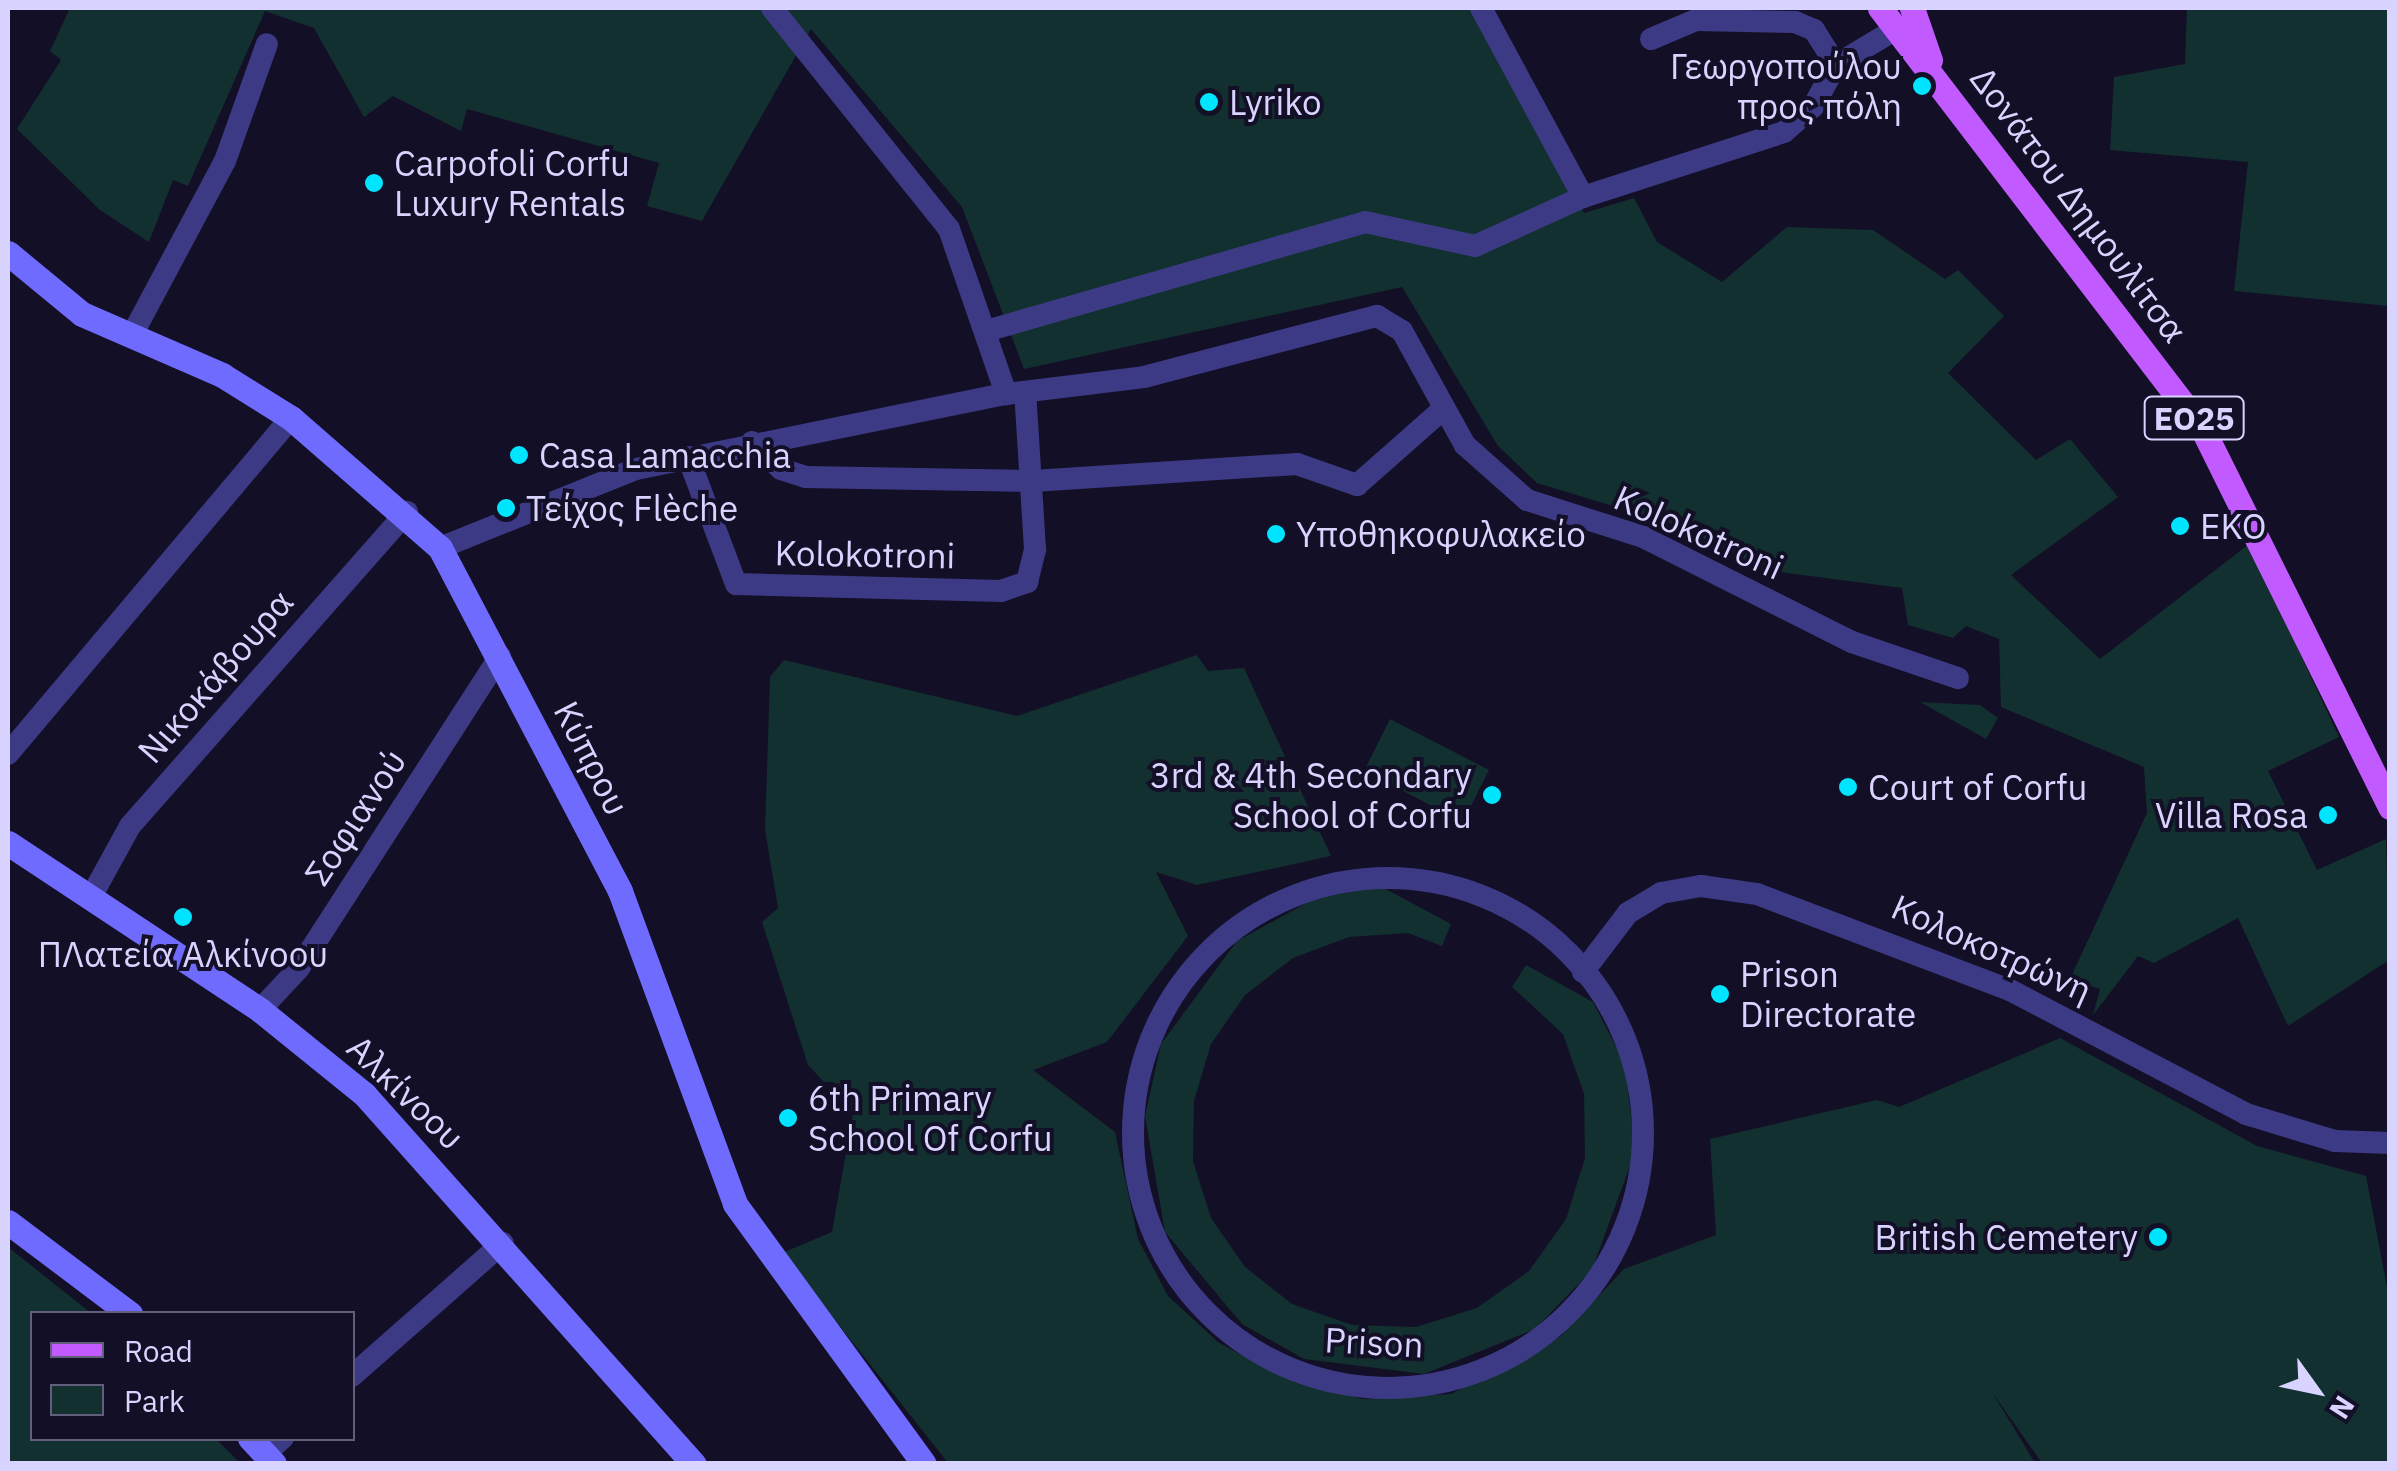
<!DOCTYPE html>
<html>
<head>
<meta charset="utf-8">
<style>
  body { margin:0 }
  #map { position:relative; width:2397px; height:1471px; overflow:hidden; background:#130f26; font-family:"IBM Plex Sans",sans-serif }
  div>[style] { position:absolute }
  .green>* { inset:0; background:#12302f }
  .street>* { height:22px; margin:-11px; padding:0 11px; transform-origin:11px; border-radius:11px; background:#3d3a85 }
  .street>.ring { margin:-11px; padding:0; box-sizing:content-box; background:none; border:22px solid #3d3a85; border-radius:50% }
  .secondary>* { height:25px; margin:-12.5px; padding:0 12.5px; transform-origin:12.5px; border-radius:12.5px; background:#6f6bff }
  .primary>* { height:25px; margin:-12.5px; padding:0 12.5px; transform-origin:12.5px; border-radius:12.5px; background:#c25bff }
  .dots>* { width:28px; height:28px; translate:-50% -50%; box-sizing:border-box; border:5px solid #130f26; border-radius:50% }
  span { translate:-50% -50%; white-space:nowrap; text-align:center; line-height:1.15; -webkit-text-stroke:8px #130f26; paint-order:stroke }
  .shield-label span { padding:2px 8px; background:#130f26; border:2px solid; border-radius:8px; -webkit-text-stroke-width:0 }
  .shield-label { font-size:32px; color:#d9d4ff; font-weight:700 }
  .poi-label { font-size:35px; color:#d9d4ff }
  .right { translate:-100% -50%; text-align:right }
  .left { translate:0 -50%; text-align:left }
  .street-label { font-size:35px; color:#d9d4ff }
  .frame { position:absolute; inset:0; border:10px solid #d9d4ff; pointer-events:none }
  .legend { position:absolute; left:30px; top:1311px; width:325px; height:130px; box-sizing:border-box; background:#130f26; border:2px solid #625e7d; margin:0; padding:12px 18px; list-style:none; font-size:30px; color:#d9d4ff }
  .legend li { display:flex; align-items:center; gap:20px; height:50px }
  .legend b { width:50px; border:2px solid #625e7d }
  .north { position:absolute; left:2267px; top:1341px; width:100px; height:100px; -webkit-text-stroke:8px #130f26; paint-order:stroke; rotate:123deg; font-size:28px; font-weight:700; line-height:40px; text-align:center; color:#d9d4ff }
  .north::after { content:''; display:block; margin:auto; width:35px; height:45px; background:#d9d4ff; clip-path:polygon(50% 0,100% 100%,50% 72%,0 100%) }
</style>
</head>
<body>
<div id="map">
  <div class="green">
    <i style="clip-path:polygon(70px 8px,1473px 8px,1584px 213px,1634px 198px,1657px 242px,1722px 282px,1787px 227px,1873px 230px,1945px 279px,1958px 270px,2004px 316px,1948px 373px,2036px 460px,2070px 439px,2118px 497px,2011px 575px,2100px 659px,2249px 544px,2339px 737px,2268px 771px,2317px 870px,2386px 839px,2389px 960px,2288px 1026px,2238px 918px,2154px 963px,2138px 956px,2093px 1015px,2100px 989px,2070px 979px,2147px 813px,2144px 767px,2001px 707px,1999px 639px,1966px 626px,1953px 638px,1908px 625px,1902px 588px,1764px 570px,1682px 527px,1537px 483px,1498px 446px,1402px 287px,1024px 369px,962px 207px,811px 29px,702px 221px,647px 206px,659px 163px,467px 109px,461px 131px,393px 96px,364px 117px,314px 28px,265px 11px,188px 186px,173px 180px,149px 242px,100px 210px,17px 129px,61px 60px,50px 51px)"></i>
    <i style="clip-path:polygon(2187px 8px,2389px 8px,2389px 306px,2234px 291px,2248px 162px,2110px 150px,2114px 77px,2185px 64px)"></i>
    <i style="clip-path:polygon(1197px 655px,1208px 671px,1244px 668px,1331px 856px,1197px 885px,1156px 872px,1188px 936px,1107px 1042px,1033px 1070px,1115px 1132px,1138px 1239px,1168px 1296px,1218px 1342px,1276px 1374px,1363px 1399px,1451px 1394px,1561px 1336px,1624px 1269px,1716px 1235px,1710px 1139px,1877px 1100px,1899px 1107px,2060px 1038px,2257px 1146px,2366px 1176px,2389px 1298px,2389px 1463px,2042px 1463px,1992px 1392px,2035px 1463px,948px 1463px,782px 1253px,832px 1232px,853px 1113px,808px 1065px,762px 922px,778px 908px,765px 830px,770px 677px,784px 660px,1017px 716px)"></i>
    <i style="clip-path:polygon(1920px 702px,1980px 705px,1998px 718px,1986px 739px)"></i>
    <i style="clip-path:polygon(1390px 719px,1489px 770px,1463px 822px,1364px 771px)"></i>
    <i style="clip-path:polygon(1382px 887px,1451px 924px,1442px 946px,1408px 933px,1349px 937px,1293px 958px,1245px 995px,1211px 1044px,1194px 1101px,1193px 1161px,1211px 1218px,1245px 1267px,1292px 1304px,1352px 1325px,1416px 1327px,1477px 1308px,1529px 1271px,1566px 1219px,1585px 1158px,1584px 1094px,1563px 1034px,1512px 987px,1526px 965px,1593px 1002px,1625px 1064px,1635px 1152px,1592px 1270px,1535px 1329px,1424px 1374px,1304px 1359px,1242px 1324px,1165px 1232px,1145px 1116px,1161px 1044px,1237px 941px,1321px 895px)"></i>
    <i style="clip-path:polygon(8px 1247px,91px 1313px,32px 1314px,32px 1438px,216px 1439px,240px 1463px,8px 1463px)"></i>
  </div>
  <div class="street">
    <i style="left:772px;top:8px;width:283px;rotate:51.3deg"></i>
    <i style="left:949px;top:229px;width:175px;rotate:70.9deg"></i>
    <i style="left:1481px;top:8px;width:215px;rotate:61.6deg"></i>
    <i style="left:1651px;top:39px;width:49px;rotate:-22.9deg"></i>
    <i style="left:1696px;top:20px;width:99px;rotate:1.2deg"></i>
    <i style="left:1795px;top:22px;width:21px;rotate:23deg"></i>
    <i style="left:1814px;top:30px;width:41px;rotate:57.8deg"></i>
    <i style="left:1836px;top:65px;width:70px;rotate:-31deg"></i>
    <i style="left:986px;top:331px;width:394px;rotate:-16deg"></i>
    <i style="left:1365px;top:222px;width:113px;rotate:12.3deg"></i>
    <i style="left:1475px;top:246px;width:119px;rotate:-24.4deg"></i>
    <i style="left:1583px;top:197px;width:211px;rotate:-17.9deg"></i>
    <i style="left:1784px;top:132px;width:38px;rotate:-41deg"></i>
    <i style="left:1813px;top:107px;width:48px;rotate:-61.3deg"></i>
    <i style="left:132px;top:335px;width:197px;rotate:-61.9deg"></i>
    <i style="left:225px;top:161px;width:124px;rotate:-70.3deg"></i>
    <i style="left:752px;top:442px;width:40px;rotate:43deg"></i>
    <i style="left:781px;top:469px;width:26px;rotate:18deg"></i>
    <i style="left:806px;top:477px;width:227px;rotate:1deg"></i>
    <i style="left:1033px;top:481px;width:265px;rotate:-3.7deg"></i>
    <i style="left:1297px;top:464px;width:64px;rotate:19.3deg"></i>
    <i style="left:1357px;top:485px;width:113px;rotate:-41.4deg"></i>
    <i style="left:688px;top:457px;width:136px;rotate:69.3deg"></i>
    <i style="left:736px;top:584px;width:265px;rotate:1.5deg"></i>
    <i style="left:1001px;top:591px;width:28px;rotate:-19deg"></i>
    <i style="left:1027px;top:582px;width:34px;rotate:-76deg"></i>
    <i style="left:1035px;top:549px;width:157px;rotate:-93.6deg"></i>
    <i style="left:440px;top:548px;width:211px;rotate:-22deg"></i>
    <i style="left:636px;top:469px;width:378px;rotate:-11.5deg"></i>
    <i style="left:1006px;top:394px;width:139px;rotate:-7deg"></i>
    <i style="left:1144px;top:377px;width:241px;rotate:-14.7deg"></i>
    <i style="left:1377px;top:316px;width:29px;rotate:31deg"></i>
    <i style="left:1402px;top:331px;width:130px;rotate:61.1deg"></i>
    <i style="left:1465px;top:445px;width:83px;rotate:41.6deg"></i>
    <i style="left:1527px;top:500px;width:122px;rotate:17.7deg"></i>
    <i style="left:1643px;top:537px;width:234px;rotate:26.7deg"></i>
    <i style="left:1852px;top:642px;width:112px;rotate:18.8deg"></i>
    <i style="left:8px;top:754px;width:439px;rotate:-49.9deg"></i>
    <i class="ring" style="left:1133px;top:878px;width:488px;height:488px"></i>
    <i style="left:91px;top:897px;width:81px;rotate:-61.2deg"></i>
    <i style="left:130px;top:826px;width:419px;rotate:-48.6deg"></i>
    <i style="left:1583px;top:972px;width:74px;rotate:-52.7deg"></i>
    <i style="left:1628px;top:913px;width:39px;rotate:-31deg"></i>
    <i style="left:1661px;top:893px;width:41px;rotate:-9.9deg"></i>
    <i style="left:1701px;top:886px;width:57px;rotate:8.1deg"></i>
    <i style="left:1757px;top:894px;width:271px;rotate:20.8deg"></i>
    <i style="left:2010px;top:990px;width:267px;rotate:27.7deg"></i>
    <i style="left:2246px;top:1114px;width:93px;rotate:16.9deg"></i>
    <i style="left:2335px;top:1141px;width:55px;rotate:2.1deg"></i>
    <i style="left:260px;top:1010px;width:57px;rotate:-47.1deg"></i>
    <i style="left:299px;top:968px;width:371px;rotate:-57.2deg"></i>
    <i style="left:352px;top:1376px;width:201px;rotate:-41.4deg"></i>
    <i style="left:265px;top:1454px;width:24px;rotate:-42deg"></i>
  </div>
  <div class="secondary">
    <i style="left:8px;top:253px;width:96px;rotate:39.5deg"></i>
    <i style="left:82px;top:314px;width:153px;rotate:23.5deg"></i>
    <i style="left:222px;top:375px;width:81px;rotate:31.9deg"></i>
    <i style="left:291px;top:418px;width:198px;rotate:41.1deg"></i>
    <i style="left:440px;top:548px;width:387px;rotate:62.3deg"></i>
    <i style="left:620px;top:891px;width:333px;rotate:69.8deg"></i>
    <i style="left:735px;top:1204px;width:321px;rotate:54deg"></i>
    <i style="left:8px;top:843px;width:302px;rotate:33.5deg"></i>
    <i style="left:260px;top:1010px;width:134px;rotate:38.9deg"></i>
    <i style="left:364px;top:1094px;width:496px;rotate:48.3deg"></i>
    <i style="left:8px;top:1222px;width:153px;rotate:37deg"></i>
    <i style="left:250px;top:1438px;width:35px;rotate:47deg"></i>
  </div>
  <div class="primary">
    <i style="left:1880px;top:8px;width:531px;rotate:52.57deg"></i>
    <i style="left:2203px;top:430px;width:421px;rotate:63.6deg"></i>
    <i style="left:1912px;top:8px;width:55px;rotate:70.9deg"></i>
  </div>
  <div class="dots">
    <i style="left:1922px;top:86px;background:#00e5ff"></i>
    <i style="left:1209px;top:102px;background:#00e5ff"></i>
    <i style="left:374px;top:183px;background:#00e5ff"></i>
    <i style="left:519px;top:455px;background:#00e5ff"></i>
    <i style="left:506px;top:508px;background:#00e5ff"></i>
    <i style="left:2180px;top:526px;background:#00e5ff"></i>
    <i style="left:1276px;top:534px;background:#00e5ff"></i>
    <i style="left:1848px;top:787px;background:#00e5ff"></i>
    <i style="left:1492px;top:795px;background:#00e5ff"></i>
    <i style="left:2328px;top:815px;background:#00e5ff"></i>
    <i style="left:183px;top:917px;background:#00e5ff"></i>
    <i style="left:1720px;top:994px;background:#00e5ff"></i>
    <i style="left:788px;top:1118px;background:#00e5ff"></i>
    <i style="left:2158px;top:1237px;background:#00e5ff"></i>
  </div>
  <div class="shield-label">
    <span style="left:2194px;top:418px">ΕΟ25</span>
  </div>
  <div class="poi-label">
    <span class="right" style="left:1902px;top:86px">Γεωργοπούλου<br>προς πόλη</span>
    <span class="left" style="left:1229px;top:102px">Lyriko</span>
    <span class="left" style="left:394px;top:183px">Carpofoli Corfu<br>Luxury Rentals</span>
    <span class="left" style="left:539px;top:455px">Casa Lamacchia</span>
    <span class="left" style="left:526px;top:508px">Τείχος Flèche</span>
    <span class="left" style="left:2200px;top:526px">EKO</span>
    <span class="left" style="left:1296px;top:534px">Υποθηκοφυλακείο</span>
    <span class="right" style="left:1472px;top:795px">3rd &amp; 4th Secondary<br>School of Corfu</span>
    <span class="left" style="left:1868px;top:787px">Court of Corfu</span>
    <span class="right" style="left:2308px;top:815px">Villa Rosa</span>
    <span style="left:183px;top:954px">ΠΛατεία Αλκίνοου</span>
    <span class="left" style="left:1740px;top:994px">Prison<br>Directorate</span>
    <span class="left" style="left:808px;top:1118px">6th Primary<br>School Of Corfu</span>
    <span class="right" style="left:2138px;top:1237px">British Cemetery</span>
  </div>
  <div class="street-label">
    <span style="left:2079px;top:204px;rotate:53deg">Δονάτου Δημουλίτσα</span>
    <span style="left:1699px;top:532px;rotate:24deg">Kolokotroni</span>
    <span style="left:865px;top:554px;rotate:1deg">Kolokotroni</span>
    <span style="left:215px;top:676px;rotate:-49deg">Νικοκάβουρα</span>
    <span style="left:592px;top:758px;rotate:63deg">Κύπρου</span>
    <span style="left:355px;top:817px;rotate:-57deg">Σοφιανού</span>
    <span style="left:1992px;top:948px;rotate:24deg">Κολοκοτρώνη</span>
    <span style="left:406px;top:1092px;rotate:44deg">Αλκίνοου</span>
    <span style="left:1374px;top:1342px;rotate:3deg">Prison</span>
  </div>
  <div class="frame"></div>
  <ul class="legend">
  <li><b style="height:12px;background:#c25bff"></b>Road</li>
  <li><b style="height:28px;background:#12302f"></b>Park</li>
  </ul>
  <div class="north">N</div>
</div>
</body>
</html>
